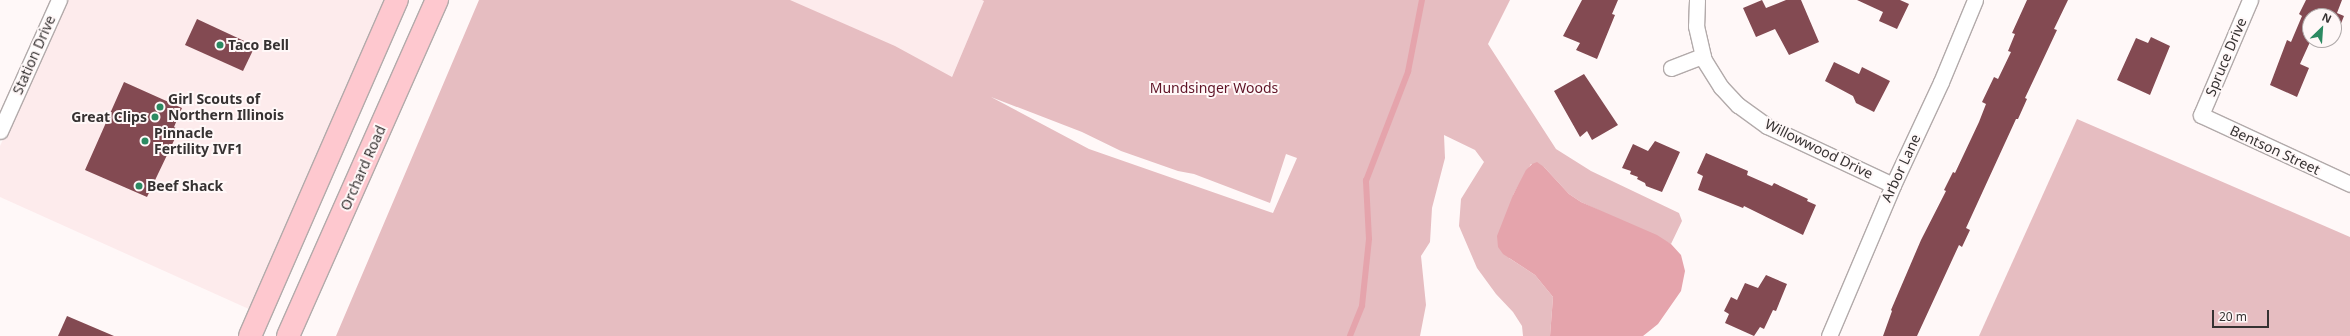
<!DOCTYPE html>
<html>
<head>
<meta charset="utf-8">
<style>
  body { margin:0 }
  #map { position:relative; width:2350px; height:336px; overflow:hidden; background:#fff8f8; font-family:"Noto Sans",sans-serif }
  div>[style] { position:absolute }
  .built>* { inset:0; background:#fdebec }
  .green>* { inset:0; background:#e6bdc1 }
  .water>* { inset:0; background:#e5a4ac }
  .stream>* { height:5.5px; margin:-2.75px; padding:0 2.75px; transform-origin:2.75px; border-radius:2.75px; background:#e5a4ac }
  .building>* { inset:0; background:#834a52 }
  .roads { filter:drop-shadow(1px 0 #b2aaaa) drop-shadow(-1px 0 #b2aaaa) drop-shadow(0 1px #b2aaaa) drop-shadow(0 -1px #b2aaaa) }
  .minor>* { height:15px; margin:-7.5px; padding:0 7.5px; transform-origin:7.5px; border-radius:7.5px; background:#fff }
  .primary>* { height:22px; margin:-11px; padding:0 11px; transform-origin:11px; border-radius:11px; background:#fec8cf }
  .dots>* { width:11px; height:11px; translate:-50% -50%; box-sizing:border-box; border:2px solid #fff8f8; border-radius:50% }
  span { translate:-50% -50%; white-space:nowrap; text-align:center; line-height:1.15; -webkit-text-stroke:4px #fff8f8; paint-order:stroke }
  .poi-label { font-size:14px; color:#363232; font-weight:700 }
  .left { translate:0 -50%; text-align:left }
  .right { translate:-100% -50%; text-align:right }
  .street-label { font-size:14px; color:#363232 }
  .park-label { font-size:14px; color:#5f1326 }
  .north { position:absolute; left:2302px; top:8px; width:40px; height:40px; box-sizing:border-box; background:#fff8f8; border:1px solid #afa9a9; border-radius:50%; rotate:25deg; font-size:11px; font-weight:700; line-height:16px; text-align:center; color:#363232 }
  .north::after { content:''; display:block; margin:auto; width:14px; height:18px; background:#2c8a62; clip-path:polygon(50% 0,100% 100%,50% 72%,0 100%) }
  .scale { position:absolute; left:2212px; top:310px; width:57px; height:18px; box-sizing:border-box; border:2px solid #363232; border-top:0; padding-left:5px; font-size:12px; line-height:14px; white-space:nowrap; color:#363232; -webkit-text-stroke:3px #fff8f8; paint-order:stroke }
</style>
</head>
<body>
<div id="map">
  <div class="built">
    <i style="clip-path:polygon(66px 0,384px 0,251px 310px,0 197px,0 146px)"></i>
    <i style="clip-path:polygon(772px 0,985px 0,950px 81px)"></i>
  </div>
  <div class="green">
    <i style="clip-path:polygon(evenodd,479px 0,790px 0,895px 46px,952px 77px,984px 1px,982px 0,1510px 0,1488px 44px,1556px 149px,1591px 171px,1679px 213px,1682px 221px,1671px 244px,1581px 202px,1569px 194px,1544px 167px,1531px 164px,1513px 195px,1509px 258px,1535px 275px,1553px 297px,1550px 336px,1523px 336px,1522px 326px,1513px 312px,1496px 294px,1477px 268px,1459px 226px,1461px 199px,1484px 162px,1475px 150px,1444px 135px,1445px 158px,1432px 208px,1430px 242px,1421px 256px,1426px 305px,1420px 336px,336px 336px,479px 0,991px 97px,1082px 132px,1121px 151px,1178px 171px,1194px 174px,1270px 203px,1286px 154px,1297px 158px,1273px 213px,1089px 149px,991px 97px)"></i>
    <i style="clip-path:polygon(2077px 119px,2350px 237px,2350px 336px,1979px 336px)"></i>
  </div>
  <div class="water">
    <i style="clip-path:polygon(1537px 162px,1544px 167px,1569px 194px,1581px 202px,1657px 235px,1671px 244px,1681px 255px,1685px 271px,1681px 291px,1658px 324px,1643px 336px,1550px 336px,1553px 297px,1535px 275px,1503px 254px,1498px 247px,1497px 236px,1513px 195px,1526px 170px,1532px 164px)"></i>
  </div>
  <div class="stream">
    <i style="left:1350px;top:336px;width:32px;rotate:-68deg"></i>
    <i style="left:1362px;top:306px;width:67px;rotate:-84deg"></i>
    <i style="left:1369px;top:239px;width:58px;rotate:-93deg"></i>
    <i style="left:1366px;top:181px;width:117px;rotate:-68.9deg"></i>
    <i style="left:1408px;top:72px;width:73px;rotate:-79deg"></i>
  </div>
  <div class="building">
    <i style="clip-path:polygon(1582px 0,1618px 0,1612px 14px,1615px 15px,1597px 59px,1576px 50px,1580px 43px,1563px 36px)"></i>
    <i style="clip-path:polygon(1762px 0,1766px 8px,1786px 0,1801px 0,1819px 42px,1789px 55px,1775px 29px,1756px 37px,1743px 8px)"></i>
    <i style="clip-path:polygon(1857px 0,1900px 0,1909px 4px,1897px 29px,1879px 21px,1883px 12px)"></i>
    <i style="clip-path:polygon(2027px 0,2068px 0,2054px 29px,2057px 30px,2025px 98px,2027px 99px,2018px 119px,2016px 119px,1966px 228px,1970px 230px,1962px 247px,1959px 245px,1917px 336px,1883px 336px,1892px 311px,1891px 310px,1921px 240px,1946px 191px,1944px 190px,1953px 172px,1955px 173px,1979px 122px,1986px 104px,1982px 102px,1994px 77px,1998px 79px,2011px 52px,2008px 51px,2015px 34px,2012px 33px)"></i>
    <i style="clip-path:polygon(2306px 0,2342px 0,2337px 13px,2344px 16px,2338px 31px,2334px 29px,2334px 16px,2310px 16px,2310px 42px,2300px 64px,2309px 68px,2297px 97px,2270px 85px,2287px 40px,2291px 42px,2302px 16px,2299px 14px)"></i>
    <i style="clip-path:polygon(197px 19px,255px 46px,243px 71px,185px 45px)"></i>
    <i style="clip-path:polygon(2151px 37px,2170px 46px,2150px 95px,2117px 80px,2136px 38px,2148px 43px)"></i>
    <i style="clip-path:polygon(1834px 62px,1859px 74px,1862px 67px,1890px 81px,1874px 112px,1856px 103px,1853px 96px,1825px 81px)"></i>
    <i style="clip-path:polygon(1584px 74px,1618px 125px,1592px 140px,1587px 131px,1580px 137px,1554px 91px)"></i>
    <i style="clip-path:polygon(124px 82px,182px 108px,174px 127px,179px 130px,147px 197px,85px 170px)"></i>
    <i style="clip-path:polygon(1655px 141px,1680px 152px,1662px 192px,1646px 186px,1645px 183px,1637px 179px,1638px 177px,1630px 174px,1631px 171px,1622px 168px,1633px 144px,1648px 151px)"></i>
    <i style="clip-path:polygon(1706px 153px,1748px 171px,1747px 175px,1772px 186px,1774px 183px,1808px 199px,1807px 201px,1816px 205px,1803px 235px,1744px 206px,1743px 208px,1698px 190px,1703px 176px,1697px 173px)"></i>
    <i style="clip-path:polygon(1766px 275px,1787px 284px,1776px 311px,1773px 310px,1764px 329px,1760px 327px,1754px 336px,1725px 323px,1729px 314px,1724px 311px,1731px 297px,1737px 300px,1745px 283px,1758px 288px)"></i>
    <i style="clip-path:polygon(67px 316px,114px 336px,58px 336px)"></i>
  </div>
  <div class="roads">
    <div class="minor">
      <i style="left:1697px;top:0;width:26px;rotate:92deg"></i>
      <i style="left:1696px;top:26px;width:35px;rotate:77deg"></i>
      <i style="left:1704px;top:60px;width:32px;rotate:58deg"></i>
      <i style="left:1721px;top:87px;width:25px;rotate:47deg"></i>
      <i style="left:1738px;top:105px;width:36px;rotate:36deg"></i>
      <i style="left:1767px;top:126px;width:139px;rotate:25.1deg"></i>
      <i style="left:2250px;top:0;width:125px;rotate:113.1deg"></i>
      <i style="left:2201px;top:115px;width:164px;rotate:24.8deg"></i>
      <i style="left:1671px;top:68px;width:34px;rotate:-21deg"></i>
      <i style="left:0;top:131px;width:144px;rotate:-65.8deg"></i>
      <i style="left:1829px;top:336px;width:164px;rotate:-67deg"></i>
      <i style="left:1893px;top:185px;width:114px;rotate:-65deg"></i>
      <i style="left:1941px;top:82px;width:89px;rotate:-67.5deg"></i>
    </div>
    <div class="primary">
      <i style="left:250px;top:336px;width:367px;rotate:-66.4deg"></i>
      <i style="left:288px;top:336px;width:368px;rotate:-66.1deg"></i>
    </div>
  </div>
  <div class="dots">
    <i style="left:220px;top:45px;background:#2c8a62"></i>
    <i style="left:160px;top:107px;background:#2c8a62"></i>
    <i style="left:155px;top:117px;background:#2c8a62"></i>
    <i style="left:145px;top:141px;background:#2c8a62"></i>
    <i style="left:139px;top:186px;background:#2c8a62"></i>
  </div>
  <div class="poi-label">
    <span class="left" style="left:228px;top:45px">Taco Bell</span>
    <span class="left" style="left:168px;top:107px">Girl Scouts of<br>Northern Illinois</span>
    <span class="right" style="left:147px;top:117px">Great Clips</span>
    <span class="left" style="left:154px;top:141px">Pinnacle<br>Fertility IVF1</span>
    <span class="left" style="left:147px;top:186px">Beef Shack</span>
  </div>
  <div class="street-label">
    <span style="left:34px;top:55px;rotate:-66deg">Station Drive</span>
    <span style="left:2226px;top:57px;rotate:-67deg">Spruce Drive</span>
    <span style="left:1819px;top:149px;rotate:26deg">Willowwood Drive</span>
    <span style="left:2275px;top:150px;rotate:25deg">Bentson Street</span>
    <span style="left:363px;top:168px;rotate:-66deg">Orchard Road</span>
    <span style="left:1901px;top:168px;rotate:-65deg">Arbor Lane</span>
  </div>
  <div class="park-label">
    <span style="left:1214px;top:88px">Mundsinger Woods</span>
  </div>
  <div class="north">N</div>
  <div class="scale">20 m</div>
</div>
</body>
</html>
